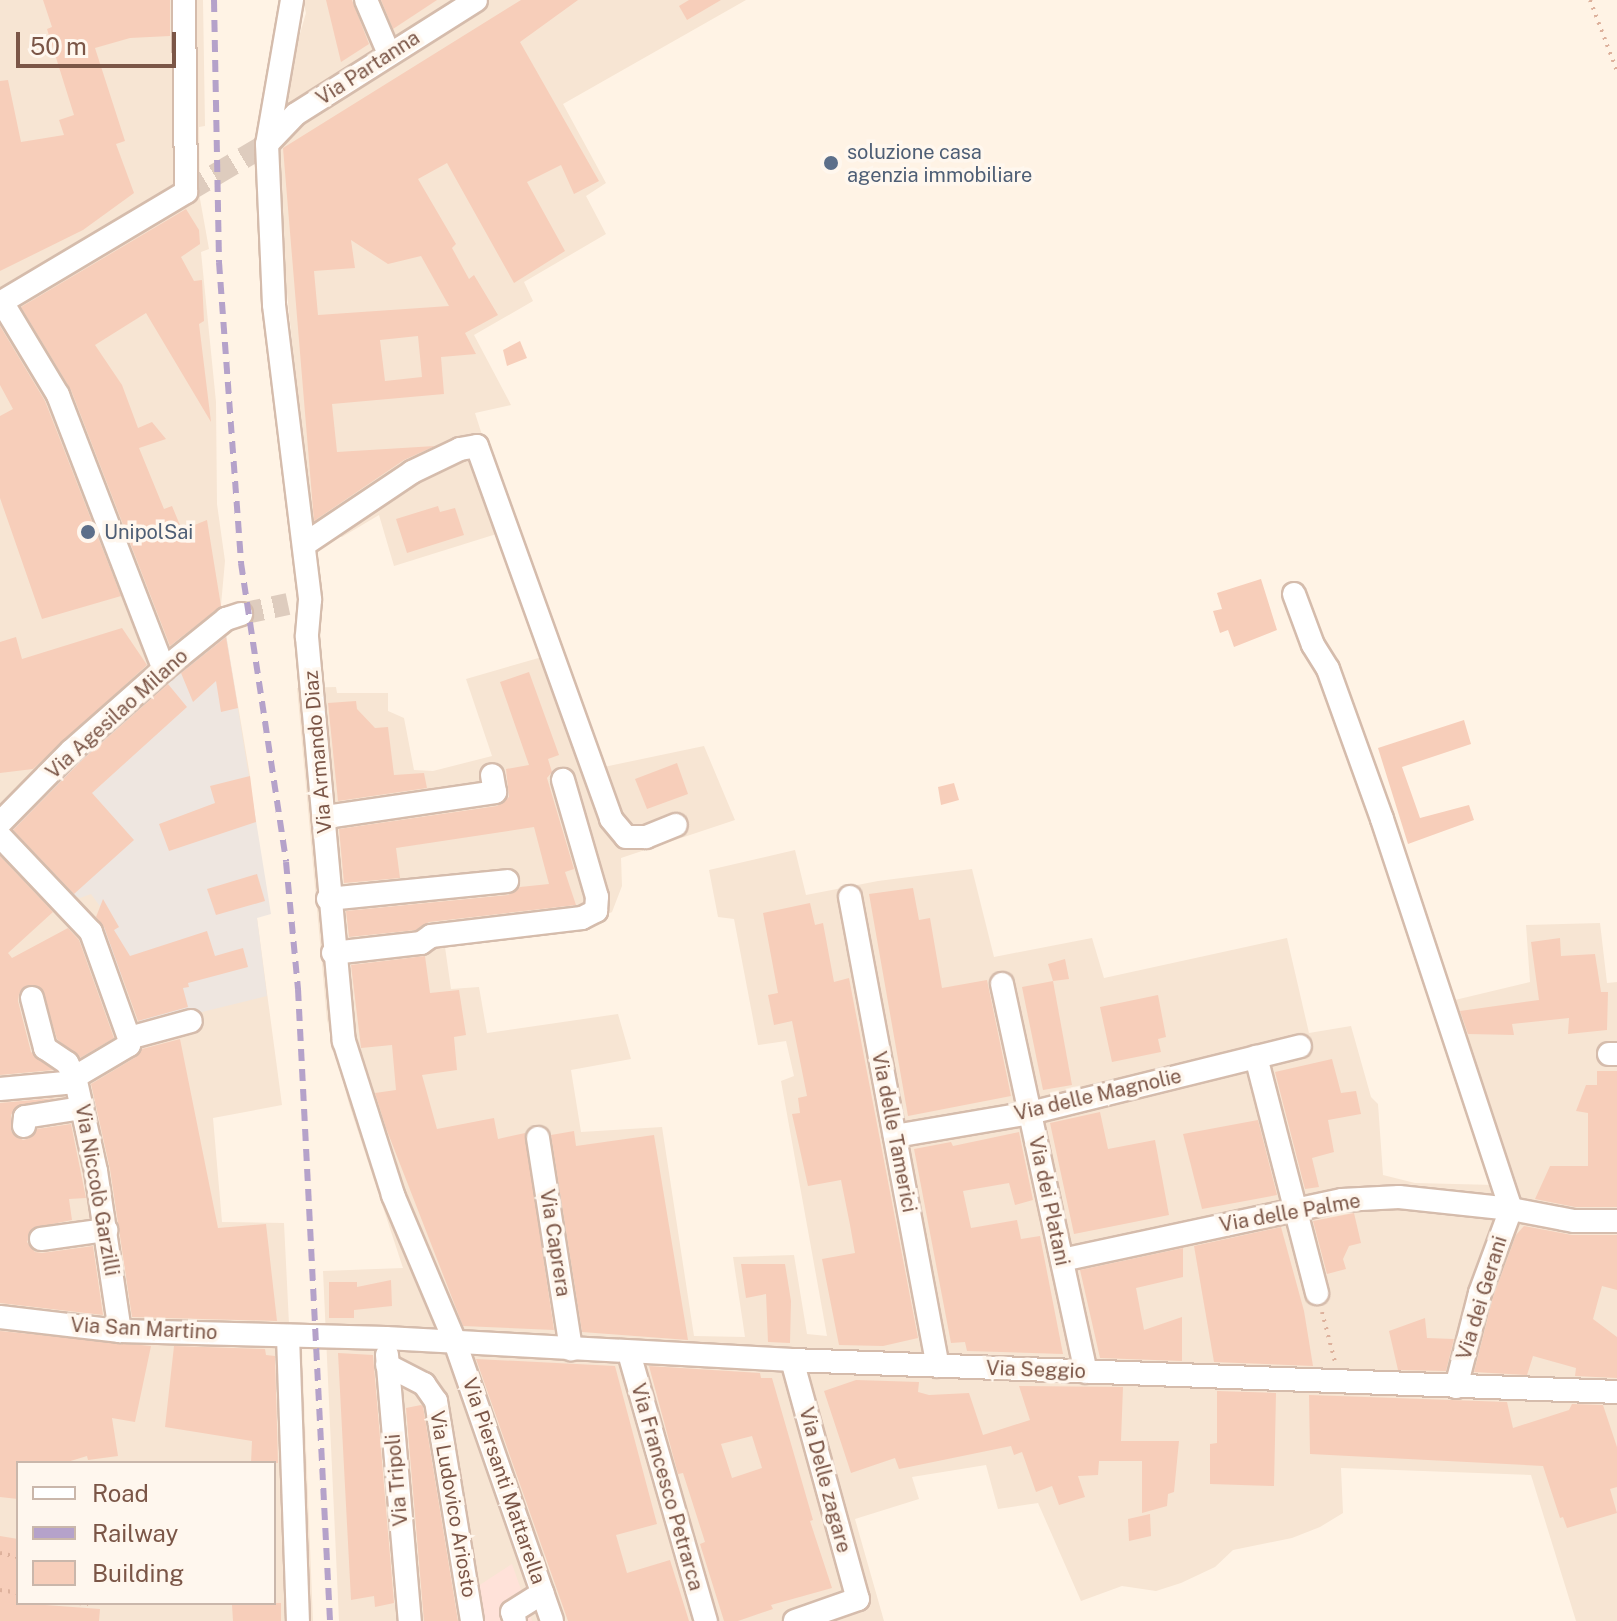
<!DOCTYPE html>
<html>
<head>
<meta charset="utf-8">
<style>
  body { margin:0 }
  #map { position:relative; width:1617px; height:1621px; overflow:hidden; background:#fff3e5; font-family:"Public Sans",sans-serif }
  div>[style] { position:absolute }
  .residential>* { inset:0; background:#f7e5d3 }
  .commercial>* { inset:0; background:#ffe2d9 }
  .industrial>* { inset:0; background:#eee6e0 }
  .building>* { inset:0; background:#f7ceba }
  .minor-tunnel>* { height:22px; margin-top:-11px; transform-origin:0; background:repeating-linear-gradient(90deg,#deccbe 0 22px,transparent 0 33px) }
  .path>* { height:4px; margin-top:-2px; transform-origin:0; background:repeating-linear-gradient(90deg,#ddb19c 0 2px,transparent 0 8px) }
  .roads { filter:drop-shadow(2px 0 #d5bcac) drop-shadow(-2px 0 #d5bcac) drop-shadow(0 2px #d5bcac) drop-shadow(0 -2px #d5bcac) }
  .minor>* { height:22px; margin:-11px; padding:0 11px; transform-origin:11px; border-radius:11px; background:#fff }
  .rail>* { height:6px; margin-top:-3px; transform-origin:0; background:repeating-linear-gradient(90deg,#b5a2ca 0 12px,transparent 0 20px) }
  .dots>* { width:22px; height:22px; translate:-50% -50%; box-sizing:border-box; border:4px solid #fff7ee; border-radius:50% }
  span { translate:-50% -50%; white-space:nowrap; text-align:center; line-height:1.15; -webkit-text-stroke:7px #fff7ee; paint-order:stroke }
  .street-label { font-size:20px; color:#7b5647 }
  .service-label { font-size:20px; color:#4e5e75 }
  .left { translate:0 -50%; text-align:left }
  .legend { position:absolute; left:16px; top:1461px; width:260px; height:144px; box-sizing:border-box; background:#fff7ee; border:2px solid #cab7ab; margin:0; padding:10px 14px; list-style:none; font-size:24px; color:#7b5647 }
  .legend li { display:flex; align-items:center; gap:16px; height:40px }
  .legend b { width:40px; border:2px solid #cab7ab }
  .scale { position:absolute; left:16px; top:32px; width:160px; height:36px; box-sizing:border-box; border:4px solid #7b5647; border-top:0; padding-left:10px; font-size:24px; line-height:28px; white-space:nowrap; color:#7b5647; -webkit-text-stroke:6px #fff7ee; paint-order:stroke }
</style>
</head>
<body>
<div id="map">
  <div class="residential">
    <i style="clip-path:polygon(evenodd,0 0,203px 0,205px 126px,199px 127px,200px 199px,209px 249px,201px 252px,216px 402px,217px 504px,225px 561px,221px 605px,250px 776px,257px 918px,282px 1105px,213px 1118px,222px 1222px,284px 1223px,289px 1324px,301px 1324px,313px 1621px,0 1621px,0 0,18px 1463px,274px 1463px,274px 1603px,18px 1603px,18px 1463px)"></i>
    <i style="clip-path:polygon(303px 0,746px 0,563px 104px,606px 183px,586px 196px,606px 234px,524px 282px,533px 301px,474px 335px,511px 405px,475px 413px,512px 529px,394px 566px,379px 515px,342px 537px,311px 532px,271px 133px,306px 13px)"></i>
    <i style="clip-path:polygon(556px 653px,599px 768px,704px 746px,735px 820px,621px 858px,622px 886px,612px 912px,590px 922px,445px 947px,451px 989px,479px 987px,487px 1033px,618px 1014px,631px 1059px,571px 1070px,581px 1132px,662px 1127px,694px 1336px,745px 1337px,733px 1257px,794px 1255px,807px 1334px,827px 1336px,781px 1081px,794px 1076px,786px 1041px,758px 1045px,734px 919px,718px 917px,709px 870px,795px 850px,806px 895px,878px 881px,972px 869px,994px 957px,1092px 938px,1104px 978px,1287px 938px,1309px 1033px,1351px 1026px,1371px 1097px,1378px 1104px,1383px 1175px,1415px 1183px,1495px 1185px,1434px 1005px,1530px 982px,1526px 925px,1600px 923px,1607px 983px,1617px 982px,1617px 1621px,1576px 1621px,1531px 1475px,1341px 1468px,1343px 1513px,1320px 1527px,1292px 1538px,1233px 1550px,1215px 1567px,1181px 1583px,1156px 1591px,1122px 1586px,1081px 1601px,1038px 1503px,998px 1509px,986px 1465px,912px 1477px,919px 1499px,855px 1519px,884px 1621px,339px 1621px,323px 1271px,403px 1268px,349px 1104px,327px 1020px,297px 688px,336px 687px,337px 693px,388px 693px,388px 711px,404px 718px,414px 770px,433px 771px,492px 756px,466px 679px)"></i>
  </div>
  <div class="commercial">
    <i style="clip-path:polygon(512px 1564px,532px 1621px,479px 1621px,475px 1588px)"></i>
  </div>
  <div class="industrial">
    <i style="clip-path:polygon(225px 628px,271px 914px,257px 918px,267px 996px,141px 1027px,125px 982px,94px 926px,102px 909px,91px 894px,80px 898px,73px 895px,9px 825px)"></i>
  </div>
  <div class="building">
    <i style="clip-path:polygon(43px 0,170px 0,170px 36px,130px 38px,95px 48px,125px 141px,116px 144px,134px 193px,83px 230px,0 271px,0 81px,8px 80px,21px 142px,64px 135px,59px 120px,74px 115px,47px 29px,52px 27px)"></i>
    <i style="clip-path:polygon(326px 0,352px 0,369px 44px,341px 62px)"></i>
    <i style="clip-path:polygon(381px 0,437px 0,393px 29px)"></i>
    <i style="clip-path:polygon(evenodd,521px 0,578px 0,520px 42px,599px 181px,574px 194px,561px 165px,527px 182px,565px 251px,514px 283px,447px 163px,418px 179px,456px 244px,452px 248px,469px 279px,474px 275px,498px 315px,465px 333px,476px 354px,441px 357px,444px 394px,332px 404px,337px 452px,435px 446px,404px 460px,314px 521px,283px 148px,521px 0,351px 240px,388px 264px,421px 256px,449px 306px,318px 315px,314px 271px,355px 268px,351px 240px,521px 0,418px 336px,422px 377px,385px 381px,380px 340px,418px 336px)"></i>
    <i style="clip-path:polygon(689px 0,721px 0,687px 20px,679px 6px)"></i>
    <i style="clip-path:polygon(186px 209px,199px 230px,200px 244px,181px 257px,194px 281px,202px 280px,204px 321px,199px 324px,211px 422px,146px 313px,95px 345px,122px 385px,138px 428px,152px 422px,166px 439px,139px 448px,164px 509px,172px 506px,182px 530px,207px 520px,221px 606px,170px 646px,71px 390px,21px 307px)"></i>
    <i style="clip-path:polygon(0 326px,45px 401px,121px 596px,42px 619px,0 498px,0 416px,13px 409px,0 385px)"></i>
    <i style="clip-path:polygon(520px 341px,527px 358px,507px 366px,503px 350px)"></i>
    <i style="clip-path:polygon(438px 506px,440px 512px,455px 508px,464px 535px,407px 553px,396px 519px)"></i>
    <i style="clip-path:polygon(1261px 579px,1277px 630px,1234px 647px,1228px 630px,1220px 633px,1213px 611px,1222px 609px,1217px 593px)"></i>
    <i style="clip-path:polygon(122px 628px,147px 665px,33px 769px,0 773px,0 642px,16px 637px,22px 659px)"></i>
    <i style="clip-path:polygon(226px 637px,238px 708px,221px 712px,216px 681px,193px 702px,181px 673px)"></i>
    <i style="clip-path:polygon(529px 672px,559px 755px,548px 759px,552px 772px,547px 778px,574px 869px,565px 872px,576px 905px,429px 922px,416px 930px,349px 937px,346px 911px,508px 895px,520px 887px,549px 884px,534px 827px,396px 848px,400px 878px,344px 883px,339px 829px,497px 806px,509px 797px,506px 769px,529px 765px,500px 682px)"></i>
    <i style="clip-path:polygon(168px 684px,187px 707px,92px 793px,134px 840px,74px 894px,13px 830px,81px 761px)"></i>
    <i style="clip-path:polygon(356px 701px,357px 709px,375px 728px,388px 727px,394px 775px,424px 773px,427px 788px,338px 801px,328px 703px)"></i>
    <i style="clip-path:polygon(1464px 720px,1471px 744px,1402px 767px,1420px 818px,1469px 805px,1474px 820px,1408px 844px,1378px 748px)"></i>
    <i style="clip-path:polygon(677px 763px,688px 794px,647px 809px,635px 779px)"></i>
    <i style="clip-path:polygon(250px 776px,256px 822px,169px 851px,159px 824px,215px 803px,210px 786px)"></i>
    <i style="clip-path:polygon(954px 783px,959px 800px,941px 805px,938px 787px)"></i>
    <i style="clip-path:polygon(0 856px,53px 912px,8px 953px,12px 958px,68px 928px,79px 940px,114px 1038px,80px 1058px,57px 1039px,42px 989px,28px 985px,19px 994px,18px 1001px,31px 1052px,53px 1070px,0 1075px)"></i>
    <i style="clip-path:polygon(257px 874px,265px 901px,216px 915px,207px 889px)"></i>
    <i style="clip-path:polygon(913px 888px,919px 920px,930px 918px,942px 988px,987px 980px,1011px 1096px,908px 1116px,869px 894px)"></i>
    <i style="clip-path:polygon(103px 899px,119px 927px,114px 930px,130px 956px,207px 931px,215px 956px,243px 948px,248px 967px,188px 983px,189px 987px,183px 988px,188px 1007px,138px 1021px,104px 927px,96px 917px)"></i>
    <i style="clip-path:polygon(810px 903px,815px 925px,823px 923px,834px 982px,849px 978px,918px 1338px,883px 1346px,839px 1345px,822px 1259px,855px 1253px,850px 1225px,841px 1180px,808px 1186px,792px 1114px,800px 1113px,798px 1098px,807px 1096px,792px 1021px,774px 1025px,768px 995px,778px 993px,763px 913px)"></i>
    <i style="clip-path:polygon(1560px 938px,1561px 956px,1595px 954px,1601px 992px,1608px 992px,1607px 1030px,1568px 1034px,1569px 1018px,1512px 1024px,1514px 1035px,1468px 1034px,1460px 1011px,1539px 1000px,1531px 942px)"></i>
    <i style="clip-path:polygon(425px 956px,430px 993px,459px 990px,466px 1035px,454px 1037px,457px 1070px,422px 1075px,437px 1129px,494px 1118px,498px 1139px,525px 1133px,554px 1330px,463px 1326px,386px 1128px,375px 1093px,396px 1090px,392px 1045px,361px 1048px,351px 965px)"></i>
    <i style="clip-path:polygon(1065px 959px,1069px 979px,1053px 981px,1048px 964px)"></i>
    <i style="clip-path:polygon(1053px 981px,1072px 1085px,1043px 1090px,1022px 987px)"></i>
    <i style="clip-path:polygon(1158px 995px,1166px 1037px,1158px 1039px,1161px 1052px,1112px 1062px,1100px 1007px)"></i>
    <i style="clip-path:polygon(180px 1039px,218px 1228px,266px 1224px,277px 1321px,132px 1317px,110px 1169px,91px 1084px,136px 1057px,142px 1049px)"></i>
    <i style="clip-path:polygon(1332px 1059px,1341px 1093px,1356px 1091px,1361px 1114px,1328px 1120px,1334px 1152px,1312px 1158px,1319px 1187px,1305px 1189px,1275px 1072px)"></i>
    <i style="clip-path:polygon(1597px 1071px,1617px 1071px,1617px 1207px,1575px 1207px,1535px 1199px,1550px 1166px,1588px 1166px,1588px 1113px,1576px 1111px,1586px 1085px,1597px 1085px)"></i>
    <i style="clip-path:polygon(56px 1098px,16px 1107px,11px 1115px,11px 1131px,23px 1140px,30px 1138px,37px 1129px,71px 1124px,86px 1198px,69px 1199px,72px 1220px,33px 1228px,27px 1242px,35px 1252px,42px 1253px,93px 1246px,103px 1315px,0 1303px,0 1103px)"></i>
    <i style="clip-path:polygon(1100px 1112px,1108px 1149px,1155px 1140px,1169px 1215px,1074px 1234px,1050px 1123px)"></i>
    <i style="clip-path:polygon(1258px 1120px,1277px 1195px,1202px 1209px,1183px 1134px)"></i>
    <i style="clip-path:polygon(574px 1131px,576px 1146px,654px 1135px,688px 1340px,582px 1332px,551px 1135px)"></i>
    <i style="clip-path:polygon(1019px 1132px,1033px 1200px,1015px 1205px,1009px 1183px,963px 1191px,971px 1228px,1017px 1220px,1021px 1239px,1040px 1236px,1063px 1354px,967px 1351px,965px 1342px,951px 1343px,914px 1149px,951px 1142px,953px 1146px)"></i>
    <i style="clip-path:polygon(1354px 1213px,1361px 1243px,1349px 1246px,1343px 1259px,1346px 1269px,1327px 1274px,1313px 1221px)"></i>
    <i style="clip-path:polygon(1524px 1226px,1572px 1235px,1617px 1235px,1617px 1290px,1602px 1286px,1593px 1319px,1617px 1337px,1617px 1378px,1575px 1376px,1576px 1368px,1533px 1356px,1527px 1375px,1474px 1372px,1493px 1297px,1516px 1235px)"></i>
    <i style="clip-path:polygon(1281px 1227px,1304px 1311px,1313px 1366px,1214px 1362px,1194px 1246px)"></i>
    <i style="clip-path:polygon(1183px 1248px,1183px 1277px,1136px 1288px,1144px 1330px,1182px 1317px,1182px 1361px,1100px 1358px,1080px 1270px)"></i>
    <i style="clip-path:polygon(741px 1264px,785px 1264px,791px 1301px,790px 1343px,768px 1342px,766px 1294px,746px 1298px)"></i>
    <i style="clip-path:polygon(391px 1280px,392px 1306px,354px 1310px,354px 1318px,329px 1318px,329px 1282px,357px 1282px,357px 1287px)"></i>
    <i style="clip-path:polygon(1425px 1318px,1427px 1338px,1454px 1339px,1446px 1371px,1398px 1370px,1389px 1331px)"></i>
    <i style="clip-path:polygon(0 1331px,151px 1346px,135px 1422px,112px 1418px,118px 1456px,88px 1460px,87px 1456px,64px 1463px,18px 1463px,18px 1499px,0 1497px)"></i>
    <i style="clip-path:polygon(174px 1346px,265px 1349px,266px 1355px,275px 1356px,278px 1463px,251px 1463px,252px 1441px,165px 1427px)"></i>
    <i style="clip-path:polygon(338px 1353px,373px 1355px,394px 1603px,375px 1607px,374px 1596px,351px 1600px)"></i>
    <i style="clip-path:polygon(476px 1359px,615px 1366px,657px 1524px,616px 1535px,627px 1573px,670px 1560px,689px 1621px,568px 1621px)"></i>
    <i style="clip-path:polygon(evenodd,649px 1366px,760px 1373px,761px 1378px,772px 1378px,813px 1520px,810px 1521px,832px 1588px,771px 1605px,773px 1609px,738px 1621px,724px 1621px,700px 1544px,705px 1542px,683px 1473px,678px 1474px,649px 1366px,752px 1436px,762px 1468px,732px 1478px,721px 1444px,752px 1436px)"></i>
    <i style="clip-path:polygon(856px 1380px,919px 1382px,918px 1392px,929px 1395px,969px 1393px,983px 1435px,1030px 1420px,1019px 1386px,1123px 1387px,1121px 1441px,1179px 1441px,1174px 1492px,1168px 1494px,1167px 1506px,1142px 1513px,1142px 1461px,1099px 1461px,1098px 1475px,1078px 1476px,1085px 1497px,1059px 1505px,1052px 1486px,1036px 1492px,1022px 1452px,1014px 1455px,1011px 1446px,899px 1469px,895px 1458px,851px 1473px,824px 1391px)"></i>
    <i style="clip-path:polygon(1217px 1391px,1276px 1393px,1274px 1486px,1210px 1484px,1210px 1444px,1217px 1443px)"></i>
    <i style="clip-path:polygon(1309px 1395px,1507px 1402px,1513px 1428px,1569px 1410px,1572px 1404px,1603px 1405px,1617px 1447px,1617px 1487px,1610px 1489px,1617px 1513px,1567px 1528px,1563px 1517px,1560px 1518px,1543px 1466px,1310px 1454px)"></i>
    <i style="clip-path:polygon(421px 1405px,423px 1406px,458px 1621px,424px 1621px,406px 1408px)"></i>
    <i style="clip-path:polygon(1150px 1514px,1151px 1536px,1129px 1541px,1128px 1519px)"></i>
    <i style="clip-path:polygon(0 1536px,18px 1539px,18px 1603px,100px 1609px,99px 1621px,0 1621px)"></i>
    <i style="clip-path:polygon(251px 1603px,281px 1603px,281px 1621px,233px 1621px,232px 1605px)"></i>
  </div>
  <div class="minor-tunnel">
    <i style="left:186px;top:192px;width:94px;rotate:-30.7deg"></i>
    <i style="left:241px;top:614px;width:48px;rotate:-12deg"></i>
  </div>
  <div class="path">
    <i style="left:1590px;top:0;width:76px;rotate:69.2deg"></i>
    <i style="left:1322px;top:1312px;width:52px;rotate:75.4deg"></i>
    <i style="left:0;top:1553px;width:18px;rotate:13deg"></i>
    <i style="left:0;top:1590px;width:18px;rotate:9deg"></i>
    <i style="left:79px;top:1603px;width:9px;rotate:6deg"></i>
  </div>
  <div class="roads">
    <div class="minor">
      <i style="left:292px;top:0;width:146px;rotate:99.8deg"></i>
      <i style="left:267px;top:144px;width:161px;rotate:87.5deg"></i>
      <i style="left:274px;top:305px;width:297px;rotate:83deg"></i>
      <i style="left:310px;top:600px;width:37px;rotate:95deg"></i>
      <i style="left:307px;top:637px;width:406px;rotate:84.8deg"></i>
      <i style="left:344px;top:1041px;width:162px;rotate:72.3deg"></i>
      <i style="left:393px;top:1195px;width:160px;rotate:67.1deg"></i>
      <i style="left:455px;top:1342px;width:295px;rotate:70.8deg"></i>
      <i style="left:366px;top:0;width:59px;rotate:66.9deg"></i>
      <i style="left:268px;top:143px;width:40px;rotate:-46deg"></i>
      <i style="left:296px;top:114px;width:213px;rotate:-32.3deg"></i>
      <i style="left:2px;top:302px;width:109px;rotate:58.9deg"></i>
      <i style="left:58px;top:395px;width:294px;rotate:68.9deg"></i>
      <i style="left:0;top:303px;width:217px;rotate:-30.8deg"></i>
      <i style="left:186px;top:192px;width:192px;rotate:-90.6deg"></i>
      <i style="left:305px;top:544px;width:129px;rotate:-33.9deg"></i>
      <i style="left:412px;top:472px;width:53px;rotate:-25.6deg"></i>
      <i style="left:460px;top:449px;width:17px;rotate:-10deg"></i>
      <i style="left:477px;top:446px;width:396px;rotate:70.2deg"></i>
      <i style="left:611px;top:819px;width:23px;rotate:50deg"></i>
      <i style="left:626px;top:837px;width:20px"></i>
      <i style="left:646px;top:837px;width:32px;rotate:-22deg"></i>
      <i style="left:1294px;top:594px;width:54px;rotate:69.6deg"></i>
      <i style="left:1313px;top:645px;width:28px;rotate:58deg"></i>
      <i style="left:1328px;top:669px;width:159px;rotate:70.2deg"></i>
      <i style="left:1382px;top:819px;width:411px;rotate:71.7deg"></i>
      <i style="left:1511px;top:1209px;width:90px;rotate:110.3deg"></i>
      <i style="left:1480px;top:1293px;width:97px;rotate:104.3deg"></i>
      <i style="left:326px;top:817px;width:171px;rotate:-8.4deg"></i>
      <i style="left:495px;top:792px;width:17px;rotate:-100deg"></i>
      <i style="left:0;top:823px;width:101px;rotate:-45.4deg"></i>
      <i style="left:71px;top:751px;width:124px;rotate:-41.4deg"></i>
      <i style="left:164px;top:669px;width:80px;rotate:-38.9deg"></i>
      <i style="left:226px;top:619px;width:16px;rotate:-18deg"></i>
      <i style="left:0;top:836px;width:132px;rotate:46.5deg"></i>
      <i style="left:91px;top:932px;width:113px;rotate:70.3deg"></i>
      <i style="left:129px;top:1038px;width:7px;rotate:90deg"></i>
      <i style="left:129px;top:1045px;width:63px;rotate:149.3deg"></i>
      <i style="left:75px;top:1077px;width:96px;rotate:77.4deg"></i>
      <i style="left:96px;top:1171px;width:162px;rotate:81.5deg"></i>
      <i style="left:850px;top:897px;width:477px;rotate:79.4deg"></i>
      <i style="left:328px;top:899px;width:180px;rotate:-5.7deg"></i>
      <i style="left:333px;top:953px;width:89px;rotate:-6.5deg"></i>
      <i style="left:421px;top:943px;width:12px;rotate:-35deg"></i>
      <i style="left:431px;top:936px;width:152px;rotate:-6.8deg"></i>
      <i style="left:582px;top:918px;width:16px;rotate:-27deg"></i>
      <i style="left:596px;top:911px;width:14px;rotate:-86deg"></i>
      <i style="left:597px;top:897px;width:122px;rotate:-106.2deg"></i>
      <i style="left:1002px;top:984px;width:397px;rotate:77.8deg"></i>
      <i style="left:32px;top:998px;width:52px;rotate:75.4deg"></i>
      <i style="left:45px;top:1048px;width:27px;rotate:34deg"></i>
      <i style="left:67px;top:1063px;width:16px;rotate:60deg"></i>
      <i style="left:129px;top:1038px;width:64px;rotate:-15.3deg"></i>
      <i style="left:1609px;top:1054px;width:8px"></i>
      <i style="left:1256px;top:1057px;width:244px;rotate:75.5deg"></i>
      <i style="left:0;top:1089px;width:76px;rotate:-5.3deg"></i>
      <i style="left:24px;top:1126px;width:9px;rotate:-84deg"></i>
      <i style="left:25px;top:1117px;width:58px;rotate:-9deg"></i>
      <i style="left:895px;top:1136px;width:137px;rotate:-9.7deg"></i>
      <i style="left:1030px;top:1113px;width:278px;rotate:-13.9deg"></i>
      <i style="left:538px;top:1138px;width:214px;rotate:81.1deg"></i>
      <i style="left:41px;top:1239px;width:66px;rotate:-7.9deg"></i>
      <i style="left:1062px;top:1260px;width:286px;rotate:-12.1deg"></i>
      <i style="left:1342px;top:1200px;width:57px;rotate:-3deg"></i>
      <i style="left:1399px;top:1197px;width:113px;rotate:6.1deg"></i>
      <i style="left:1511px;top:1209px;width:64px;rotate:10.8deg"></i>
      <i style="left:1574px;top:1221px;width:43px"></i>
      <i style="left:0;top:1317px;width:121px;rotate:6.7deg"></i>
      <i style="left:120px;top:1331px;width:266px;rotate:1.5deg"></i>
      <i style="left:386px;top:1338px;width:407px;rotate:3.1deg"></i>
      <i style="left:792px;top:1360px;width:826px;rotate:2.22deg"></i>
      <i style="left:288px;top:1336px;width:285px;rotate:88deg"></i>
      <i style="left:629px;top:1353px;width:279px;rotate:74deg"></i>
      <i style="left:387px;top:1355px;width:267px;rotate:85.1deg"></i>
      <i style="left:792px;top:1360px;width:248px;rotate:74.6deg"></i>
      <i style="left:858px;top:1599px;width:67px;rotate:160.8deg"></i>
      <i style="left:387px;top:1365px;width:42px;rotate:27.2deg"></i>
      <i style="left:424px;top:1384px;width:21px;rotate:55deg"></i>
      <i style="left:436px;top:1401px;width:223px;rotate:80.7deg"></i>
      <i style="left:515px;top:1621px;width:9px;rotate:-108deg"></i>
      <i style="left:512px;top:1612px;width:36px;rotate:-32deg"></i>
    </div>
  </div>
  <div class="rail">
    <i style="left:214px;top:0;width:262px;rotate:88.9deg"></i>
    <i style="left:219px;top:262px;width:302px;rotate:85.8deg"></i>
    <i style="left:241px;top:563px;width:302px;rotate:81.4deg"></i>
    <i style="left:286px;top:862px;width:128px;rotate:84.6deg"></i>
    <i style="left:298px;top:989px;width:633px;rotate:87.1deg"></i>
  </div>
  <div class="dots">
    <i style="left:831px;top:163px;background:#5c6f8a"></i>
    <i style="left:88px;top:532px;background:#5c6f8a"></i>
  </div>
  <div class="street-label">
    <span style="left:368px;top:68px;rotate:-33deg">Via Partanna</span>
    <span style="left:117px;top:714px;rotate:-42deg">Via Agesilao Milano</span>
    <span style="left:318px;top:752px;rotate:-95deg">Via Armando Diaz</span>
    <span style="left:1098px;top:1095px;rotate:-13deg">Via delle Magnolie</span>
    <span style="left:894px;top:1132px;rotate:79deg">Via delle Tamerici</span>
    <span style="left:97px;top:1190px;rotate:80deg">Via Niccolò Garzilli</span>
    <span style="left:1049px;top:1201px;rotate:78deg">Via dei Platani</span>
    <span style="left:1290px;top:1213px;rotate:-10deg">Via delle Palme</span>
    <span style="left:555px;top:1243px;rotate:81deg">Via Caprera</span>
    <span style="left:1482px;top:1298px;rotate:-73deg">Via dei Gerani</span>
    <span style="left:144px;top:1329px;rotate:3deg">Via San Martino</span>
    <span style="left:1036px;top:1370px;rotate:2deg">Via Seggio</span>
    <span style="left:397px;top:1480px;rotate:-95deg">Via Tripoli</span>
    <span style="left:825px;top:1480px;rotate:75deg">Via Delle zagare</span>
    <span style="left:504px;top:1481px;rotate:71deg">Via Piersanti Mattarella</span>
    <span style="left:667px;top:1487px;rotate:74deg">Via Francesco Petrarca</span>
    <span style="left:453px;top:1504px;rotate:80deg">Via Ludovico Ariosto</span>
  </div>
  <div class="service-label">
    <span class="left" style="left:847px;top:164px">soluzione casa<br>agenzia immobiliare</span>
    <span class="left" style="left:104px;top:532px">UnipolSai</span>
  </div>
  <ul class="legend">
  <li><b style="height:10px;background:#fff"></b>Road</li>
  <li><b style="height:10px;background:#b5a2ca"></b>Railway</li>
  <li><b style="height:22px;background:#f7ceba"></b>Building</li>
  </ul>
  <div class="scale">50 m</div>
</div>
</body>
</html>
